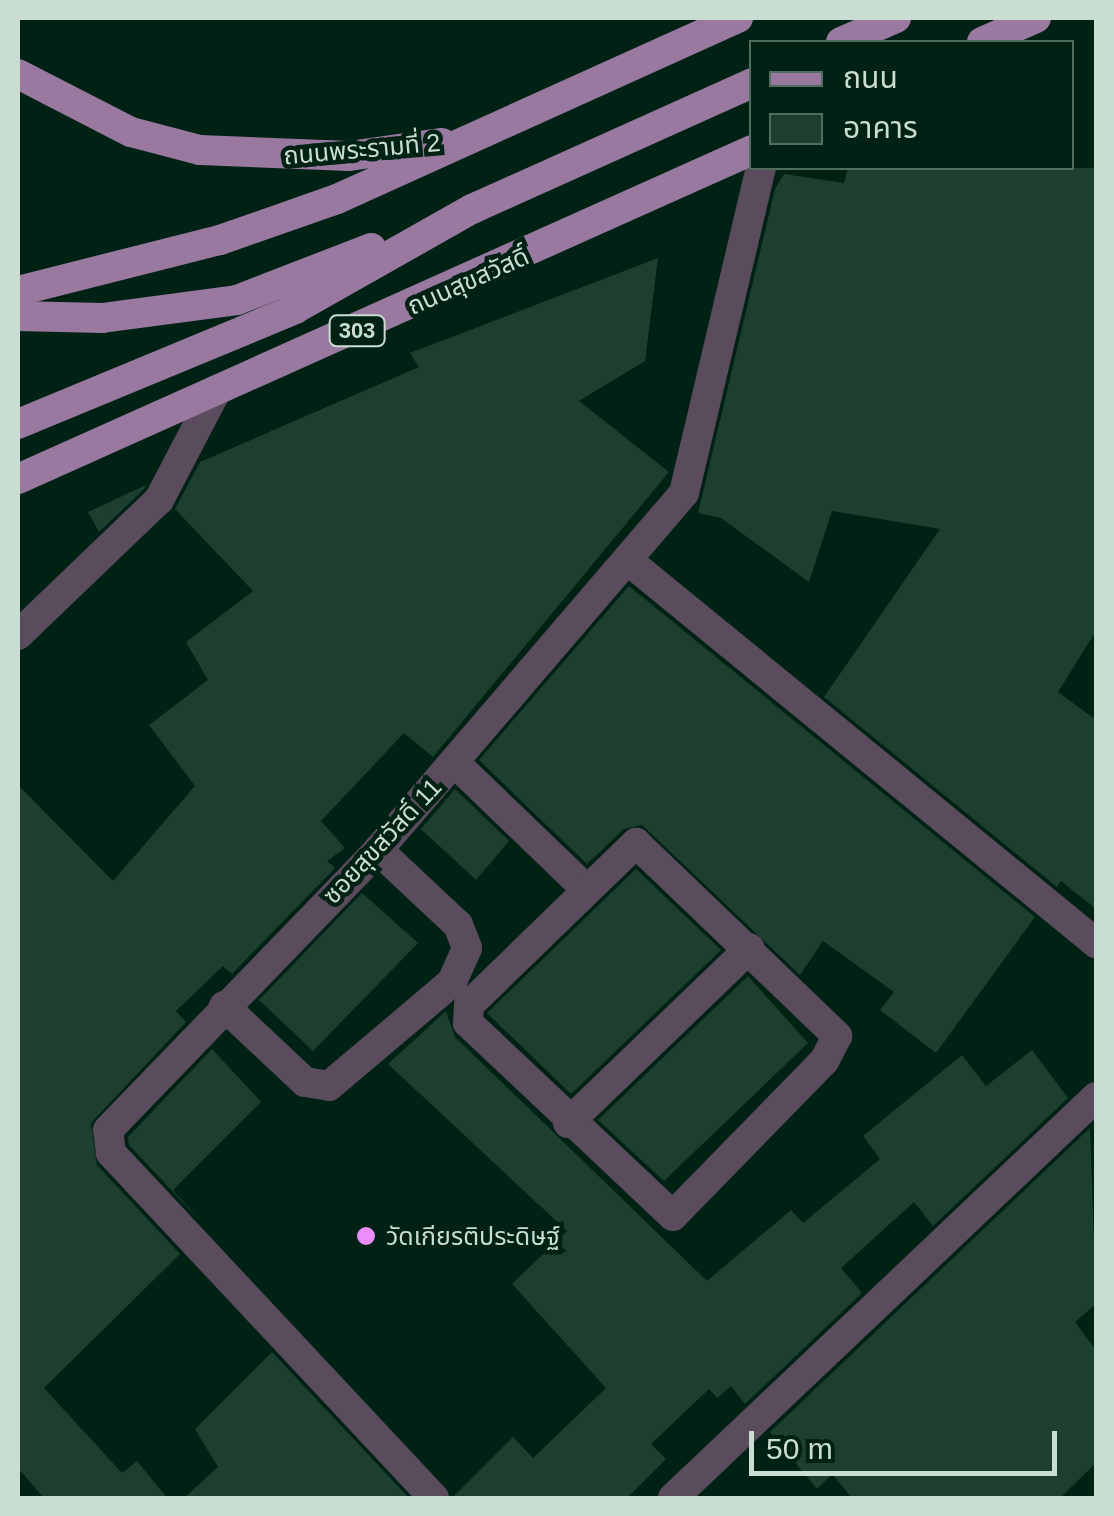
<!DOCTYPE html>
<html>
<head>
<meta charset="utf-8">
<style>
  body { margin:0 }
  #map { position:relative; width:1114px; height:1516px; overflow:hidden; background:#002214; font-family:Helvetica,"Noto Sans Thai",sans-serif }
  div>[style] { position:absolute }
  .building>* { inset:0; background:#1c3f30 }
  .minor>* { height:30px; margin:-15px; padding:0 15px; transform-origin:15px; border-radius:15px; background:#5a4b5d }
  .major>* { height:30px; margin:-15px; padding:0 15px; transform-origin:15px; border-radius:15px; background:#9a79a0 }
  .dots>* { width:28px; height:28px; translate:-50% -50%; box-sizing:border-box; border:5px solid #002214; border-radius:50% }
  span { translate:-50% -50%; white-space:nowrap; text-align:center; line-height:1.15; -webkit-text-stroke:9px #002214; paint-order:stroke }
  .shield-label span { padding:2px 8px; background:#002214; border:2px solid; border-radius:8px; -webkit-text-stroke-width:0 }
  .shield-label { font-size:22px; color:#caddd3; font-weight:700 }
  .street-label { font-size:25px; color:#caddd3 }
  .poi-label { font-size:25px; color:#caddd3 }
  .left { translate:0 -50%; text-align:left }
  .frame { position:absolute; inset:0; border:20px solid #caddd3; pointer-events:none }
  .legend { position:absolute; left:749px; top:40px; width:325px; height:130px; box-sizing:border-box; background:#002214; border:2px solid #516d60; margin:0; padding:12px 18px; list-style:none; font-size:30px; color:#caddd3 }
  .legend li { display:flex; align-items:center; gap:20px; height:50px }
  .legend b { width:50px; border:2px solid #516d60 }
  .scale { position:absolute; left:749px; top:1431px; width:308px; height:45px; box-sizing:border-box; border:5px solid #caddd3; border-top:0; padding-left:12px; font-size:30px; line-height:35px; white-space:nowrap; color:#caddd3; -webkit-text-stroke:8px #002214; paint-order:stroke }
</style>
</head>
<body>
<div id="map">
  <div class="building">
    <i style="clip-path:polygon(848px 168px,1096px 168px,1096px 631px,1058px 692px,1096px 720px,1096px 909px,1061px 881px,1057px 887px,824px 697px,940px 529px,832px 511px,809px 582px,721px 518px,698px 513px,775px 189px,784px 174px,844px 183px)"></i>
    <i style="clip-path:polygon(658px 258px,645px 361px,579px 401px,669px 472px,433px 757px,404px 733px,321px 821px,345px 848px,327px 861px,335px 868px,232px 974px,223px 966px,176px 1011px,186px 1022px,91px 1123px,97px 1165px,180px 1254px,44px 1388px,122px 1473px,137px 1461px,167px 1498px,44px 1498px,18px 1468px,18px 785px,113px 881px,195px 786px,149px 725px,208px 680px,186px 642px,253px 591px,175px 509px,200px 462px,419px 367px,410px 353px)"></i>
    <i style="clip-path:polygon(146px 485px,144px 489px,99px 532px,88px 512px)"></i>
    <i style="clip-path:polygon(629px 586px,1035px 917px,936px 1053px,880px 1010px,894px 992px,823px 941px,800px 975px,642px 825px,624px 829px,587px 864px,479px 760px)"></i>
    <i style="clip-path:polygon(455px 789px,509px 841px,476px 880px,421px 829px)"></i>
    <i style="clip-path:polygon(636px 869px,721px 950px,571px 1094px,487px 1013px)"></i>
    <i style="clip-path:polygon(362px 893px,418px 943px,313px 1051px,259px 1000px)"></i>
    <i style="clip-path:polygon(748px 976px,808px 1043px,664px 1181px,598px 1120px)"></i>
    <i style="clip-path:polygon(446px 1011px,455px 1037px,707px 1281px,791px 1210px,803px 1223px,880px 1159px,863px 1136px,962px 1055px,986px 1086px,1032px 1050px,1068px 1098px,933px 1226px,914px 1202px,841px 1268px,862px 1293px,745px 1404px,731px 1386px,717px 1398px,709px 1389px,651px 1444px,666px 1459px,627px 1498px,452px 1498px,513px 1437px,533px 1458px,606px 1388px,512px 1284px,567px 1231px,388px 1064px)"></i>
    <i style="clip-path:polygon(212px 1049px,261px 1102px,173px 1190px,206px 1227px,129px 1145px,128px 1137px)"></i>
    <i style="clip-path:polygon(1090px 1128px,1096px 1304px,1075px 1322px,1096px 1350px,1096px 1463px,1060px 1498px,852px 1498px,832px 1474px,817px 1489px,770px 1432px)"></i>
    <i style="clip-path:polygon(272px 1352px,409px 1498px,184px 1498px,218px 1467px,195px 1429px)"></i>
  </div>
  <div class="minor">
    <i style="left:631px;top:563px;width:601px;rotate:39.26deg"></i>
    <i style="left:18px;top:635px;width:195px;rotate:-43.8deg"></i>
    <i style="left:159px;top:500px;width:119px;rotate:-62.4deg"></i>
    <i style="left:454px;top:762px;width:179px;rotate:43.9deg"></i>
    <i style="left:636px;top:843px;width:279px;rotate:43.8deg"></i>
    <i style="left:837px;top:1036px;width:28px;rotate:117deg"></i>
    <i style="left:824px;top:1061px;width:216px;rotate:134.3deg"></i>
    <i style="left:673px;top:1216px;width:282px;rotate:-136.7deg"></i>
    <i style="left:468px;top:1023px;width:18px;rotate:-87deg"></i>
    <i style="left:469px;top:1005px;width:233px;rotate:-44.1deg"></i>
    <i style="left:224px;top:1006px;width:111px;rotate:43.2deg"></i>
    <i style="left:305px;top:1082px;width:24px;rotate:9deg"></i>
    <i style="left:329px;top:1086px;width:161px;rotate:-40.2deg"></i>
    <i style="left:452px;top:982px;width:37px;rotate:-66deg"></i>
    <i style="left:467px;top:948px;width:25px;rotate:-111deg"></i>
    <i style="left:458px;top:925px;width:110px;rotate:-136.8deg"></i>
    <i style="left:568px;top:1123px;width:252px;rotate:-43.9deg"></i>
    <i style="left:434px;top:1498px;width:473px;rotate:-133.1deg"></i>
    <i style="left:111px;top:1153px;width:23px;rotate:-97deg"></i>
    <i style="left:108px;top:1130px;width:389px;rotate:-46deg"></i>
    <i style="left:378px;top:850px;width:470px;rotate:-49.4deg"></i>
    <i style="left:684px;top:493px;width:334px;rotate:-76.7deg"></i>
    <i style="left:673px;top:1498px;width:583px;rotate:-43.47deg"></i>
  </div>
  <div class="major">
    <i style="left:841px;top:42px;width:60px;rotate:-23.6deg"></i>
    <i style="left:982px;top:42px;width:59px;rotate:-24deg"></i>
    <i style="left:18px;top:74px;width:127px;rotate:27.2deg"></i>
    <i style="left:131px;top:132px;width:71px;rotate:14.6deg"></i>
    <i style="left:200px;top:150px;width:149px;rotate:2.3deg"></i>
    <i style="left:349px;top:156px;width:94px;rotate:-8deg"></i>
    <i style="left:18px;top:291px;width:208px;rotate:-14.2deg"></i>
    <i style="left:220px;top:240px;width:124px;rotate:-19.3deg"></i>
    <i style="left:337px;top:199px;width:440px;rotate:-24.3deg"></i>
    <i style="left:18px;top:316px;width:84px;rotate:1.4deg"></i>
    <i style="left:102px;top:318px;width:136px;rotate:-7.6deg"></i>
    <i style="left:237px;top:300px;width:144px;rotate:-21.2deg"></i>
    <i style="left:18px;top:424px;width:300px;rotate:-22.5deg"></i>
    <i style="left:295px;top:309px;width:203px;rotate:-29.5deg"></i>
    <i style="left:472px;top:209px;width:307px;rotate:-24.2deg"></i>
    <i style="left:18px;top:479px;width:804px;rotate:-24.14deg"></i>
  </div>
  <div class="dots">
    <i style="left:366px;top:1236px;background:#eb8dfc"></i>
  </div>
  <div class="shield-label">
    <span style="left:357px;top:331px">303</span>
  </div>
  <div class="street-label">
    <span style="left:362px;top:149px;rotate:-5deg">ถนนพระรามที่ 2</span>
    <span style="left:468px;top:281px;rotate:-24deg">ถนนสุขสวัสดิ์</span>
    <span style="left:382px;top:841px;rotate:-47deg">ซอยสุขสวัสดิ์ 11</span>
  </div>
  <div class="poi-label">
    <span class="left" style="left:386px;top:1236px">วัดเกียรติประดิษฐ์</span>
  </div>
  <div class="frame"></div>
  <ul class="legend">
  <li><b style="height:12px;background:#9a79a0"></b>ถนน</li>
  <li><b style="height:28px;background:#1c3f30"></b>อาคาร</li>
  </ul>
  <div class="scale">50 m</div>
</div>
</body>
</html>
